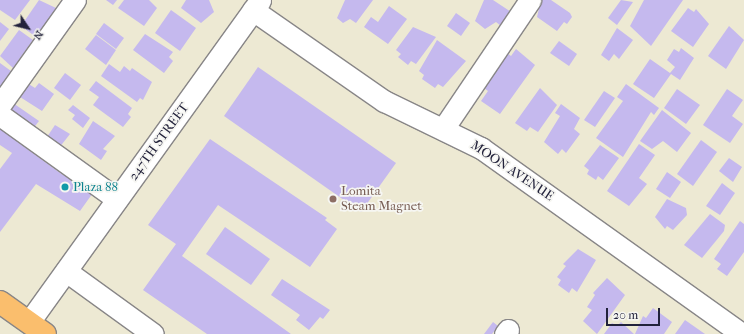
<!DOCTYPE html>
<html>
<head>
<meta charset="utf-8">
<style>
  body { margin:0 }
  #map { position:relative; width:744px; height:334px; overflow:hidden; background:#ede9d3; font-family:"IM FELL French Canon",serif }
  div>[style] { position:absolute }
  .building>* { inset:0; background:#c5b9ee }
  .roads { filter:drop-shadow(1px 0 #888687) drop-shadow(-1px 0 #888687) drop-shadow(0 1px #888687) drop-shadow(0 -1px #888687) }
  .minor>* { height:21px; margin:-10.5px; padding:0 10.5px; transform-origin:10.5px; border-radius:10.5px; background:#fff }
  .major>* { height:22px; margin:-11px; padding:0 11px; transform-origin:11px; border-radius:11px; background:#fabe6d }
  .dots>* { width:11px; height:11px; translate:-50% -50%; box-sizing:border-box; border:2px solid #f6f6f2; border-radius:50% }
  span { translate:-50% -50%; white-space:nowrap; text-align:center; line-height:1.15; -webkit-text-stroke:3.5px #f6f6f2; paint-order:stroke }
  .street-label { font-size:13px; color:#22223b }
  .culture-label { font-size:13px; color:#0d838f }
  .left { translate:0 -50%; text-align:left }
  .education-label { font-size:13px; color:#785e54 }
  .north { position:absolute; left:8px; top:8px; width:40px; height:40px; -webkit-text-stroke:3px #f6f6f2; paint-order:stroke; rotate:125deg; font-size:11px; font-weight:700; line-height:16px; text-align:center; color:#22223b }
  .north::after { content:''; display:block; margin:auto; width:14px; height:18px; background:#22223b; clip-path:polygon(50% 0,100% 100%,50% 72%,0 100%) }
  .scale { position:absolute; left:606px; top:308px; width:54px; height:18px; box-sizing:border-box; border:2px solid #22223b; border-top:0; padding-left:5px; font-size:12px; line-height:14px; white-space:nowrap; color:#22223b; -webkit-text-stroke:3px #f6f6f2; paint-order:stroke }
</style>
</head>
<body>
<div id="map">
  <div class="building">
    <i style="clip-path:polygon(0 0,30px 0,15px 20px,0 10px)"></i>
    <i style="clip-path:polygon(39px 0,56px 8px,36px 37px,21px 26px)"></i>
    <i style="clip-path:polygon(106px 0,117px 0,113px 5px)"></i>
    <i style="clip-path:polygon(124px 0,149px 0,157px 8px,144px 26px,118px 8px)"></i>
    <i style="clip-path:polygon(186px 0,209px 0,214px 12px,201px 23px,181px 8px)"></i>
    <i style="clip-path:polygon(345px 0,373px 0,356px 23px,350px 19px,343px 23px,337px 18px)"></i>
    <i style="clip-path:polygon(484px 0,493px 0,511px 12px,501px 26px,496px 22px,485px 29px,475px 21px)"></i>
    <i style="clip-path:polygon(541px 0,551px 0,570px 13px,572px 17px,567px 24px,564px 22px,557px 31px,537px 17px)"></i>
    <i style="clip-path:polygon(621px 0,633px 2px,617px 25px,608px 18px)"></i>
    <i style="clip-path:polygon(644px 0,683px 0,651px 46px,630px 26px)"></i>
    <i style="clip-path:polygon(389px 6px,407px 19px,388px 44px,364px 27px,371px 17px,378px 22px)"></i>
    <i style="clip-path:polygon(688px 8px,694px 12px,696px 9px,709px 24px,693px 47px,671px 31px)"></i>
    <i style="clip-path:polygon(171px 10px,196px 28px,180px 51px,155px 33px)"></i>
    <i style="clip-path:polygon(456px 13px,470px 23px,461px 36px,447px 26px)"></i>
    <i style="clip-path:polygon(0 22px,9px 29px,0 41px)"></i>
    <i style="clip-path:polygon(104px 23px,124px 38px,116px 49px,96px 34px)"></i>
    <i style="clip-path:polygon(729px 26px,744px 40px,726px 69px,708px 56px)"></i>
    <i style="clip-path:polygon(413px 27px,436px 37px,416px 64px,411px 61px,408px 65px,398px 57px,401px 54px,396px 50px)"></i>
    <i style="clip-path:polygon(617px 28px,633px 40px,619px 59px,614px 54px,609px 61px,601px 55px)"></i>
    <i style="clip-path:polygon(19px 30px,33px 40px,13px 68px,0 56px)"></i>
    <i style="clip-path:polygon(145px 34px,173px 52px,169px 57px,173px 61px,164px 73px,133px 50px)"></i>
    <i style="clip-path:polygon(96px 35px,116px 50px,106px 65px,85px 49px)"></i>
    <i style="clip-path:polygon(437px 40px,466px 61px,443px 87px,438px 84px,435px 88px,422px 79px,424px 75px,419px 71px)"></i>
    <i style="clip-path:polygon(559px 41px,577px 54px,569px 66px,550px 53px)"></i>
    <i style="clip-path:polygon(681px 48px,694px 58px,680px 80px,671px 74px,654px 98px,633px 84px,650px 59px,670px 73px,675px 67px,667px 60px,674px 49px,679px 52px)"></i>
    <i style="clip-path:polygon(516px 49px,535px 65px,500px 114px,481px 101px,488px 91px,480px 85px,504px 51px,511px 56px)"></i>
    <i style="clip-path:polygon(0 63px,11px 71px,0 87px)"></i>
    <i style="clip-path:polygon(109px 64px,120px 72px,124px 66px,130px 71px,132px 68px,152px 82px,143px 100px,140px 98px,137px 102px,101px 76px)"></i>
    <i style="clip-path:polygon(258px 67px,396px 163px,361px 212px,224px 116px)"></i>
    <i style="clip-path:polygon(65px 73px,81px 85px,70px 100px,54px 88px)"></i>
    <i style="clip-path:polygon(96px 81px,132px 108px,128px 114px,131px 117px,123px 127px,93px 105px,99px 97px,89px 90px)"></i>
    <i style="clip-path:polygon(27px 83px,35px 88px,39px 83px,54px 94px,42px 111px,20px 97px)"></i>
    <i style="clip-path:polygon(626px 84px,659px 108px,654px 115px,651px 112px,623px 157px,596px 138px,623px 101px,617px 97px)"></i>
    <i style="clip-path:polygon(540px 88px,557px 105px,538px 132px,530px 127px,527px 131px,515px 123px)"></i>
    <i style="clip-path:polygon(677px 89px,700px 105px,686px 124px,664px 108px)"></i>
    <i style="clip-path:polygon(727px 89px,743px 100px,732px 116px,743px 124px,730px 143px,703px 125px)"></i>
    <i style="clip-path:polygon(604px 91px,615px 98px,595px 127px,584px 120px)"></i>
    <i style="clip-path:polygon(13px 103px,39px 121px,32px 130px,6px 112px)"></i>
    <i style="clip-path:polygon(561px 104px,580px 118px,574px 129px,580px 134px,566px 153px,562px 149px,558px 154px,544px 142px,560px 116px,555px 113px)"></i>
    <i style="clip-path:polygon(73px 105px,90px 118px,83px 128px,72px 119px,75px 115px,68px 110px)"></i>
    <i style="clip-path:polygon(662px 110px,691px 133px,677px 152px,663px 141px,652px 149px,640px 141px)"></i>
    <i style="clip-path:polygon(93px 121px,115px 136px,103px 149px,107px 151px,101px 160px,79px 144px)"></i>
    <i style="clip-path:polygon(0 123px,22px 139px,19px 143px,63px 175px,67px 170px,95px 190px,80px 211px,36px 184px,0 232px,0 169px,12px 153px,0 145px)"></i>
    <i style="clip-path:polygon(55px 125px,70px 134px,59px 148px,47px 137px)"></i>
    <i style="clip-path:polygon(210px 139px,327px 218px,325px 220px,337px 229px,310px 267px,218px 205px,182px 256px,291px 334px,207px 334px,143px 290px,176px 244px,148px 225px)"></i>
    <i style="clip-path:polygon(701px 140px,717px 152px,693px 186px,677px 174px)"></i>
    <i style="clip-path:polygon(639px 144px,655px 155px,639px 178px,647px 184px,629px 206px,607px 191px)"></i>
    <i style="clip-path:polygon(600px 145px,619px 158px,603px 180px,598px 176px,596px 180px,587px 174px,589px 170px,584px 166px)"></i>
    <i style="clip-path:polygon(729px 158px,742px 167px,733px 182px,719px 171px)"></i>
    <i style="clip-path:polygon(667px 172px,681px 182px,670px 198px,656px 189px)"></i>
    <i style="clip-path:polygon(722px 183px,735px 193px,720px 215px,706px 206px)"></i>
    <i style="clip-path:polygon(667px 199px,686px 208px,687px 215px,673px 230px,667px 226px,665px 229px,655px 217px)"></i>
    <i style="clip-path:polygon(710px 214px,725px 225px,724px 231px,702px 258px,684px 245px)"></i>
    <i style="clip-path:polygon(740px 221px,744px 224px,744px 252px,727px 276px,717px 269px,721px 264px,714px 259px)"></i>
    <i style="clip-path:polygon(225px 227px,270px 259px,251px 285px,206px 254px)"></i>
    <i style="clip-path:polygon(578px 249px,596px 260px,577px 292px,572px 288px,569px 293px,558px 285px,561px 280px,557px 277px,566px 266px,563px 264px)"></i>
    <i style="clip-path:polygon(607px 278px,625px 295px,597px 334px,583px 321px,592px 310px,587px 307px,595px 295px,593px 293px)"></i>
    <i style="clip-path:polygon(282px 279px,330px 310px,323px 319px,320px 317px,309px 330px,296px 320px,300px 315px,271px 295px)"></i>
    <i style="clip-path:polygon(653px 308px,672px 322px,664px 334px,635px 334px,643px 316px,646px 318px)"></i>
    <i style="clip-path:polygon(685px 320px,705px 334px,675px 334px)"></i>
    <i style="clip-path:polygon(493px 322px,498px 326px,492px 334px,484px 334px)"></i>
    <i style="clip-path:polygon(621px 322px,634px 334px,604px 334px,612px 323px,617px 326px)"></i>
  </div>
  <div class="roads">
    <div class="minor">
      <i style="left:253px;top:10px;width:160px;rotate:34.8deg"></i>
      <i style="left:384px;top:101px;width:108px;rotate:25.9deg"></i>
      <i style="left:481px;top:148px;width:320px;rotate:35.5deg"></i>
      <i style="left:0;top:105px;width:129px;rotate:-54.5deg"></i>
      <i style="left:0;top:115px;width:144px;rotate:35.7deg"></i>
      <i style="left:443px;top:129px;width:156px;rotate:-56deg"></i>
      <i style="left:66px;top:271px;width:107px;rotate:35.9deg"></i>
      <i style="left:29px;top:322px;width:396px;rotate:-54.3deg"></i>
      <i style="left:505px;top:334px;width:5px;rotate:-53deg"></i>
    </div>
    <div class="major">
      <i style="left:0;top:302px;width:55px;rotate:35.4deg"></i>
    </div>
  </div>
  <div class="dots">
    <i style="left:65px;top:187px;background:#0f9aa8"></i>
    <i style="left:333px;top:199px;background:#8d6e63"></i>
  </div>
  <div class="street-label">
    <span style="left:159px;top:142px;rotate:-54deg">247TH STREET</span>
    <span style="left:512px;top:171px;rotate:34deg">MOON AVENUE</span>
  </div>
  <div class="culture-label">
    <span class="left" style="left:73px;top:187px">Plaza 88</span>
  </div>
  <div class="education-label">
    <span class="left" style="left:341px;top:199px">Lomita<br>Steam Magnet</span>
  </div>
  <div class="north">N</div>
  <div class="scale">20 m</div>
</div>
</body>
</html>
